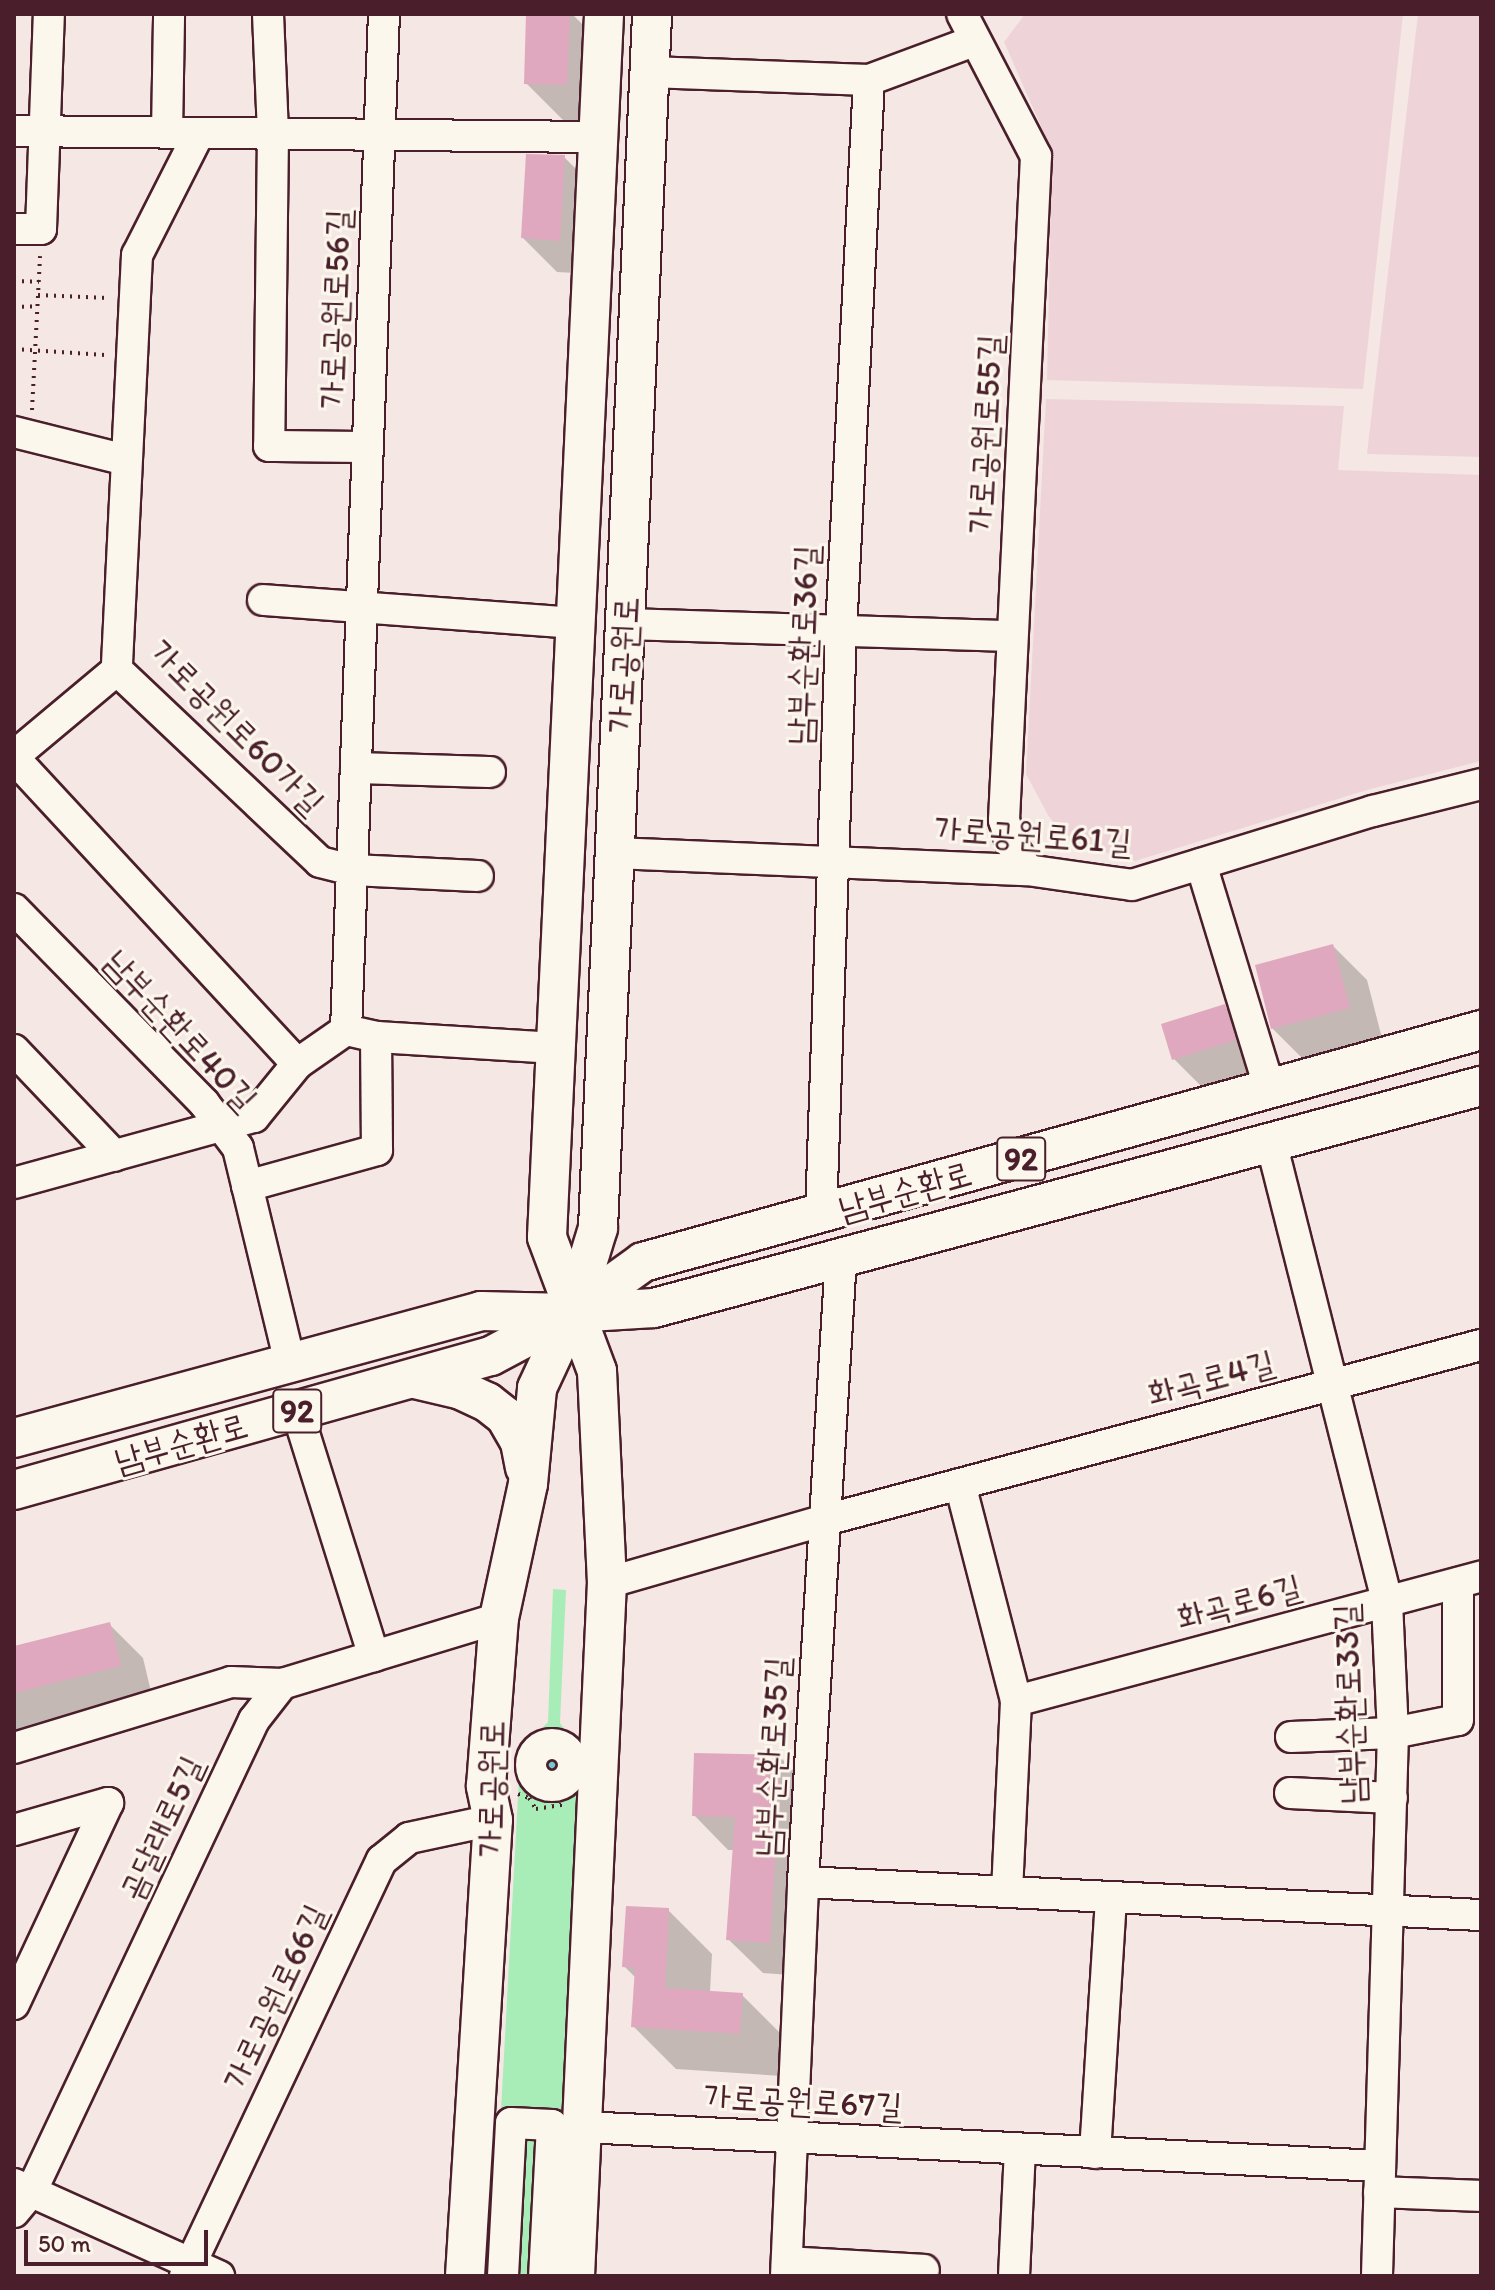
<!DOCTYPE html>
<html>
<head>
<meta charset="utf-8">
<style>
  body { margin:0 }
  #map { position:relative; width:1495px; height:2290px; overflow:hidden; background:#f5e7e3; font-family:Itim,"Poor Story",sans-serif }
  div>[style] { position:absolute }
  .built>* { inset:0; background:#eed4d8 }
  .green>* { inset:0; background:#a8edb8 }
  .water>* { inset:0; background:#76c7cf }
  .round { border-radius:50% }
  .shadow>* { inset:0; background:#0003 }
  .building>* { inset:0; background:#dfa8be }
  .path>* { height:4px; margin-top:-2px; transform-origin:0; background:repeating-linear-gradient(90deg,#4a1f2b 0 2px,transparent 0 8px) }
  .roads { filter:drop-shadow(2px 0 #4a1f2b) drop-shadow(-2px 0 #4a1f2b) drop-shadow(0 2px #4a1f2b) drop-shadow(0 -2px #4a1f2b) }
  .minor>* { height:30px; margin:-15px; padding:0 15px; transform-origin:15px; border-radius:15px; background:#fbf7ec }
  .minor>.ring { margin:-15px; padding:0; box-sizing:content-box; background:none; border:30px solid #fbf7ec; border-radius:50% }
  .major>* { height:38px; margin:-19px; padding:0 19px; transform-origin:19px; border-radius:19px; background:#fbf7ec }
  span { translate:-50% -50%; white-space:nowrap; text-align:center; line-height:1.15; -webkit-text-stroke:6px #fbf7ec; paint-order:stroke }
  .shield-label span { padding:2px 6px; background:#fbf7ec; border:2px solid; border-radius:6px; -webkit-text-stroke-width:0 }
  .shield-label { font-size:32px; color:#4a1f2b; font-weight:700 }
  .street-label { font-size:34px; color:#4a1f2b }
  .frame { position:absolute; inset:0; border:16px solid #4a1f2b; pointer-events:none }
  .scale { position:absolute; left:24px; top:2230px; width:184px; height:36px; box-sizing:border-box; border:4px solid #4a1f2b; border-top:0; padding-left:10px; font-size:24px; line-height:28px; white-space:nowrap; color:#4a1f2b; -webkit-text-stroke:6px #fbf7ec; paint-order:stroke }
</style>
</head>
<body>
<div id="map">
  <div class="built">
    <i style="clip-path:polygon(1025px 14px,1403px 14px,1363px 389px,1047px 380px,1052px 151px,1004px 42px)"></i>
    <i style="clip-path:polygon(1418px 14px,1481px 14px,1481px 457px,1367px 454px)"></i>
    <i style="clip-path:polygon(1046px 399px,1344px 406px,1338px 470px,1481px 475px,1481px 761px,1367px 790px,1135px 861px,1067px 841px,1048px 815px,1026px 774px)"></i>
  </div>
  <div class="green">
    <i style="clip-path:polygon(553px 1589px,566px 1590px,560px 1723px,578px 1748px,581px 1762px,556px 2276px,492px 2276px,520px 1760px,527px 1744px,548px 1722px)"></i>
  </div>
  <div class="water">
    <i class="round" style="left:538px;top:1751px;width:28px;height:28px"></i>
  </div>
  <div class="shadow">
    <i style="clip-path:polygon(528px 14px,572px 14px,612px 54px,610px 128px,570px 127px,526px 83px)"></i>
    <i style="clip-path:polygon(564px 157px,598px 191px,593px 274px,557px 272px,523px 238px)"></i>
    <i style="clip-path:polygon(1333px 946px,1367px 980px,1383px 1042px,1306px 1062px,1272px 1028px)"></i>
    <i style="clip-path:polygon(1224px 1006px,1258px 1040px,1269px 1074px,1208px 1093px,1174px 1059px)"></i>
    <i style="clip-path:polygon(109px 1624px,143px 1658px,153px 1700px,14px 1735px,14px 1648px)"></i>
    <i style="clip-path:polygon(780px 1757px,814px 1791px,803px 1976px,763px 1973px,728px 1939px,735px 1850px,728px 1850px,694px 1815px)"></i>
    <i style="clip-path:polygon(668px 1910px,712px 1954px,710px 1992px,742px 1995px,785px 2038px,783px 2076px,676px 2069px,633px 2026px,636px 1978px,624px 1966px)"></i>
  </div>
  <div class="building">
    <i style="clip-path:polygon(526px 14px,570px 14px,567px 85px,524px 84px)"></i>
    <i style="clip-path:polygon(526px 154px,565px 155px,560px 241px,521px 238px)"></i>
    <i style="clip-path:polygon(1333px 944px,1350px 1008px,1271px 1029px,1255px 965px)"></i>
    <i style="clip-path:polygon(1225px 1004px,1236px 1040px,1172px 1060px,1161px 1024px)"></i>
    <i style="clip-path:polygon(110px 1622px,121px 1666px,14px 1693px,14px 1646px)"></i>
    <i style="clip-path:polygon(694px 1753px,781px 1755px,770px 1943px,726px 1940px,735px 1817px,692px 1816px)"></i>
    <i style="clip-path:polygon(626px 1906px,669px 1908px,665px 1988px,743px 1993px,740px 2034px,631px 2027px,635px 1968px,622px 1967px)"></i>
  </div>
  <div class="path">
    <i style="left:14px;top:281px;width:25px;rotate:2deg"></i>
    <i style="left:38px;top:295px;width:70px;rotate:2.5deg"></i>
    <i style="left:14px;top:307px;width:24px;rotate:-2deg"></i>
    <i style="left:14px;top:349px;width:91px;rotate:3.8deg"></i>
    <i style="left:32px;top:410px;width:154px;rotate:-87deg"></i>
    <i style="left:518px;top:1794px;width:12px;rotate:20deg"></i>
    <i style="left:529px;top:1798px;width:13px;rotate:58deg"></i>
    <i style="left:536px;top:1809px;width:30px;rotate:-9deg"></i>
  </div>
  <div class="roads">
    <div class="minor">
      <i style="left:268px;top:14px;width:120px;rotate:87.6deg"></i>
      <i style="left:273px;top:134px;width:312px;rotate:90.7deg"></i>
      <i style="left:269px;top:446px;width:99px;rotate:0.6deg"></i>
      <i style="left:962px;top:14px;width:160px;rotate:62.5deg"></i>
      <i style="left:1036px;top:156px;width:665px;rotate:92.76deg"></i>
      <i style="left:1004px;top:820px;width:24px;rotate:73deg"></i>
      <i style="left:1011px;top:843px;width:31px;rotate:59deg"></i>
      <i style="left:649px;top:72px;width:220px;rotate:2.1deg"></i>
      <i style="left:869px;top:80px;width:112px;rotate:-20.4deg"></i>
      <i style="left:14px;top:131px;width:584px;rotate:0.59deg"></i>
      <i style="left:167px;top:133px;width:119px;rotate:-89deg"></i>
      <i style="left:199px;top:133px;width:137px;rotate:116.9deg"></i>
      <i style="left:137px;top:255px;width:415px;rotate:92.8deg"></i>
      <i style="left:117px;top:670px;width:279px;rotate:43.4deg"></i>
      <i style="left:320px;top:862px;width:33px;rotate:14deg"></i>
      <i style="left:352px;top:870px;width:126px;rotate:2.7deg"></i>
      <i style="left:14px;top:229px;width:27px"></i>
      <i style="left:41px;top:229px;width:215px;rotate:-87.9deg"></i>
      <i style="left:14px;top:432px;width:115px;rotate:14deg"></i>
      <i style="left:263px;top:600px;width:315px;rotate:4.2deg"></i>
      <i style="left:625px;top:624px;width:387px;rotate:1.8deg"></i>
      <i style="left:14px;top:756px;width:134px;rotate:-39.9deg"></i>
      <i style="left:14px;top:758px;width:417px;rotate:47.2deg"></i>
      <i style="left:356px;top:768px;width:134px;rotate:1.7deg"></i>
      <i style="left:614px;top:853px;width:413px;rotate:2.4deg"></i>
      <i style="left:1027px;top:870px;width:106px;rotate:8.1deg"></i>
      <i style="left:1132px;top:885px;width:252px;rotate:-17.1deg"></i>
      <i style="left:1373px;top:811px;width:111px;rotate:-14deg"></i>
      <i style="left:1201px;top:864px;width:235px;rotate:73deg"></i>
      <i style="left:14px;top:909px;width:272px;rotate:45.6deg"></i>
      <i style="left:204px;top:1103px;width:56px;rotate:52.9deg"></i>
      <i style="left:238px;top:1148px;width:221px;rotate:76.4deg"></i>
      <i style="left:346px;top:1030px;width:1017px;rotate:-87.86deg"></i>
      <i style="left:14px;top:1050px;width:146px;rotate:46.4deg"></i>
      <i style="left:1271px;top:1142px;width:474px;rotate:75.8deg"></i>
      <i style="left:1387px;top:1602px;width:131px;rotate:87.4deg"></i>
      <i style="left:1393px;top:1733px;width:543px;rotate:91.69deg"></i>
      <i style="left:14px;top:1183px;width:249px;rotate:-15.4deg"></i>
      <i style="left:254px;top:1117px;width:68px;rotate:-50.9deg"></i>
      <i style="left:297px;top:1064px;width:60px;rotate:-34.8deg"></i>
      <i style="left:346px;top:1030px;width:31px;rotate:13deg"></i>
      <i style="left:376px;top:1037px;width:181px;rotate:3.5deg"></i>
      <i style="left:247px;top:1186px;width:135px;rotate:-15.5deg"></i>
      <i style="left:377px;top:1150px;width:113px;rotate:-90.5deg"></i>
      <i style="left:821px;top:1215px;width:584px;rotate:-88.04deg"></i>
      <i style="left:841px;top:631px;width:552px;rotate:-87.09deg"></i>
      <i style="left:297px;top:1411px;width:257px;rotate:72.6deg"></i>
      <i style="left:960px;top:1484px;width:224px;rotate:75.5deg"></i>
      <i style="left:1016px;top:1701px;width:191px;rotate:92.7deg"></i>
      <i style="left:607px;top:1583px;width:227px;rotate:-16.1deg"></i>
      <i style="left:825px;top:1520px;width:679px;rotate:-14.94deg"></i>
      <i style="left:1016px;top:1701px;width:482px;rotate:-15deg"></i>
      <i style="left:1291px;top:1737px;width:102px;rotate:-2.2deg"></i>
      <i style="left:1393px;top:1733px;width:66px;rotate:-11.3deg"></i>
      <i style="left:1458px;top:1720px;width:137px;rotate:-90deg"></i>
      <i class="ring" style="left:531px;top:1744px;width:12px;height:12px"></i>
      <i style="left:14px;top:1748px;width:227px;rotate:-16.9deg"></i>
      <i style="left:231px;top:1682px;width:51px;rotate:2.2deg"></i>
      <i style="left:1290px;top:1793px;width:102px;rotate:2.8deg"></i>
      <i style="left:14px;top:1830px;width:98px;rotate:-16deg"></i>
      <i style="left:108px;top:1803px;width:222px;rotate:115.1deg"></i>
      <i style="left:803px;top:1882px;width:679px;rotate:2.79deg"></i>
      <i style="left:582px;top:2127px;width:799px;rotate:2.8deg"></i>
      <i style="left:1095px;top:2153px;width:256px;rotate:-86.4deg"></i>
      <i style="left:14px;top:2184px;width:225px;rotate:24.2deg"></i>
      <i style="left:1379px;top:2192px;width:102px;rotate:2.2deg"></i>
      <i style="left:14px;top:2212px;width:26px;rotate:-50deg"></i>
      <i style="left:31px;top:2192px;width:522px;rotate:-64.71deg"></i>
      <i style="left:254px;top:1720px;width:46px;rotate:-52.1deg"></i>
      <i style="left:282px;top:1684px;width:227px;rotate:-16.9deg"></i>
      <i style="left:787px;top:2262px;width:137px;rotate:3.3deg"></i>
      <i style="left:185px;top:2276px;width:460px;rotate:-64.7deg"></i>
      <i style="left:382px;top:1860px;width:35px;rotate:-39deg"></i>
      <i style="left:409px;top:1838px;width:86px;rotate:-12.1deg"></i>
      <i style="left:503px;top:2276px;width:153px;rotate:-87deg"></i>
      <i style="left:511px;top:2123px;width:41px;rotate:2.8deg"></i>
      <i style="left:552px;top:2125px;width:151px;rotate:93deg"></i>
      <i style="left:786px;top:2276px;width:394px;rotate:-87.5deg"></i>
      <i style="left:803px;top:1882px;width:625px;rotate:-86.52deg"></i>
      <i style="left:1014px;top:2276px;width:127px;rotate:-87.3deg"></i>
    </div>
    <div class="major">
      <i style="left:415px;top:1379px;width:47px;rotate:13.4deg"></i>
      <i style="left:461px;top:1390px;width:29px;rotate:25deg"></i>
      <i style="left:487px;top:1402px;width:23px;rotate:38deg"></i>
      <i style="left:505px;top:1416px;width:30px;rotate:60deg"></i>
      <i style="left:520px;top:1442px;width:26px;rotate:79deg"></i>
      <i style="left:14px;top:1438px;width:484px;rotate:-15.2deg"></i>
      <i style="left:481px;top:1311px;width:91px;rotate:1.3deg"></i>
      <i style="left:572px;top:1313px;width:82px;rotate:-3.5deg"></i>
      <i style="left:654px;top:1308px;width:856px;rotate:-15.03deg"></i>
      <i style="left:14px;top:1490px;width:495px;rotate:-15.7deg"></i>
      <i style="left:491px;top:1356px;width:92px;rotate:-28deg"></i>
      <i style="left:572px;top:1313px;width:87px;rotate:-35.7deg"></i>
      <i style="left:643px;top:1262px;width:870px;rotate:-15.47deg"></i>
      <i style="left:465px;top:2276px;width:457px;rotate:-86.5deg"></i>
      <i style="left:493px;top:1820px;width:35px;rotate:-102deg"></i>
      <i style="left:486px;top:1786px;width:169px;rotate:-85.6deg"></i>
      <i style="left:499px;top:1618px;width:137px;rotate:-77.8deg"></i>
      <i style="left:528px;top:1484px;width:96px;rotate:-84.6deg"></i>
      <i style="left:537px;top:1388px;width:83px;rotate:-65deg"></i>
      <i style="left:572px;top:1313px;width:89px;rotate:-73deg"></i>
      <i style="left:598px;top:1228px;width:1215px;rotate:-87.45deg"></i>
      <i style="left:575px;top:2276px;width:694px;rotate:-87.36deg"></i>
      <i style="left:607px;top:1583px;width:212px;rotate:-92.7deg"></i>
      <i style="left:597px;top:1371px;width:143px;rotate:-110.5deg"></i>
      <i style="left:547px;top:1237px;width:1224px;rotate:-87.33deg"></i>
    </div>
  </div>
  <div class="shield-label">
    <span style="left:1021px;top:1159px">92</span>
    <span style="left:297px;top:1411px">92</span>
  </div>
  <div class="street-label">
    <span style="left:335px;top:309px;rotate:-88deg">가로공원로56길</span>
    <span style="left:985px;top:434px;rotate:-87deg">가로공원로55길</span>
    <span style="left:803px;top:645px;rotate:-88deg">남부순환로36길</span>
    <span style="left:623px;top:665px;rotate:-87deg">가로공원로</span>
    <span style="left:237px;top:727px;rotate:45deg">가로공원로60가길</span>
    <span style="left:1033px;top:835px;rotate:4deg">가로공원로61길</span>
    <span style="left:181px;top:1030px;rotate:47deg">남부순환로40길</span>
    <span style="left:905px;top:1191px;rotate:-16deg">남부순환로</span>
    <span style="left:1211px;top:1378px;rotate:-15deg">화곡로4길</span>
    <span style="left:181px;top:1443px;rotate:-16deg">남부순환로</span>
    <span style="left:1239px;top:1602px;rotate:-15deg">화곡로6길</span>
    <span style="left:1349px;top:1704px;rotate:-92deg">남부순환로33길</span>
    <span style="left:772px;top:1757px;rotate:-87deg">남부순환로35길</span>
    <span style="left:491px;top:1789px;rotate:-89deg">가로공원로</span>
    <span style="left:161px;top:1828px;rotate:-65deg">곰달래로5길</span>
    <span style="left:275px;top:1997px;rotate:-65deg">가로공원로66길</span>
    <span style="left:803px;top:2101px;rotate:3deg">가로공원로67길</span>
  </div>
  <div class="frame"></div>
  <div class="scale">50 m</div>
</div>
</body>
</html>
